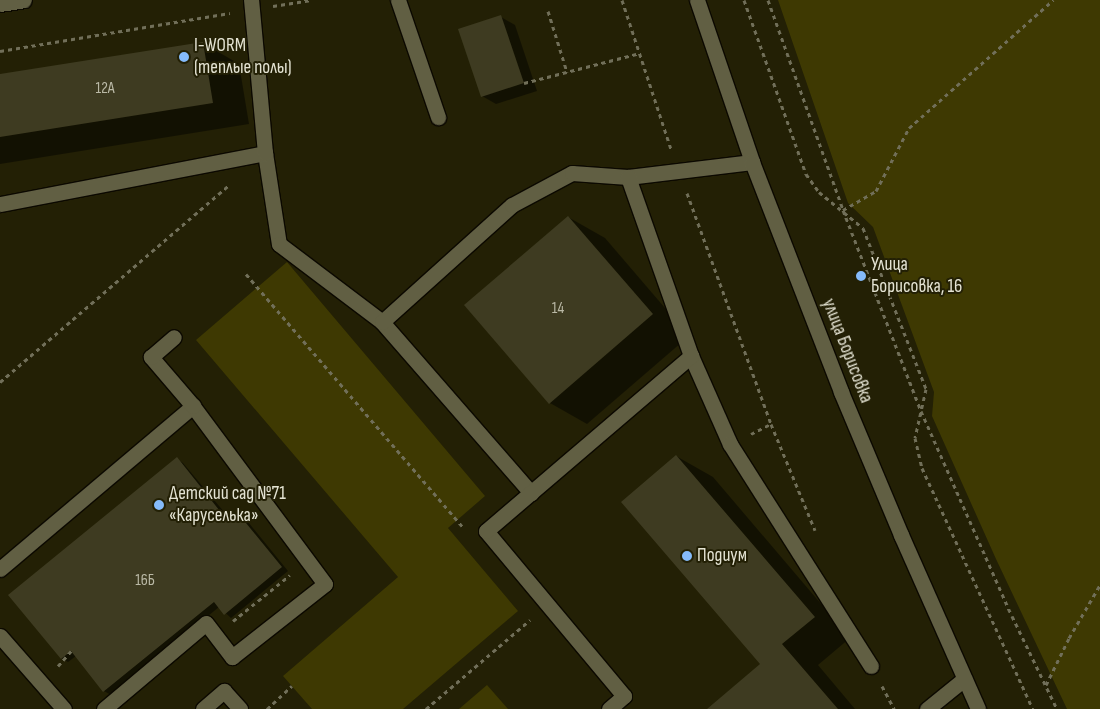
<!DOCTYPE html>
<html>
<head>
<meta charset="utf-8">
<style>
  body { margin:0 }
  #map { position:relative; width:1100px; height:709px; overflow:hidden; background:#232005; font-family:"Sofia Sans Condensed",sans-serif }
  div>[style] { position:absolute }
  .green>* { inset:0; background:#3e3902 }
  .shadow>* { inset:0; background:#0007 }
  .building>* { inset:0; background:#3e3b21 }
  .path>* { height:3px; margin-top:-1.5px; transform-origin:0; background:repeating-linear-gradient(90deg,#716f59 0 4px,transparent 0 8px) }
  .roads { filter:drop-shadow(1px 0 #0c0900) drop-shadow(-1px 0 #0c0900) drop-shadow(0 1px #0c0900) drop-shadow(0 -1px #0c0900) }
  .lane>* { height:15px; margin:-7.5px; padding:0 7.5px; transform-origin:7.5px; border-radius:7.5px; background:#615f43 }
  .secondary>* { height:15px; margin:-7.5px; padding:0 7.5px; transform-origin:7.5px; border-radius:7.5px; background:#615f43 }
  .dots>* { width:14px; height:14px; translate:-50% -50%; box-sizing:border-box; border:2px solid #232005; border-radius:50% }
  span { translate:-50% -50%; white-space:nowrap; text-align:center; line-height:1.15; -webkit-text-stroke:4px #232005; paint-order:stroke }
  .number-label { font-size:16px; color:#bab9a6 }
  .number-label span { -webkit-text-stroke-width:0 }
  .poi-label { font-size:19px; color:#e4e3d3 }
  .left { translate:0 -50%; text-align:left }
  .street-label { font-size:19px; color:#e4e3d3 }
</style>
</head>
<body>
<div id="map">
  <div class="green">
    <i style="clip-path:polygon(778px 0,1100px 0,1100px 709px,1067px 709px,996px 559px,932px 416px,934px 392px,873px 227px,848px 203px)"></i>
    <i style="clip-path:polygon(287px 262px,485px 496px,448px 528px,518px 611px,403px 709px,312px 709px,283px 676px,398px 577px,196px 340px)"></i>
    <i style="clip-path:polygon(487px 685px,508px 709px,459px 709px)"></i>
  </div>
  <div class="shadow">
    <i style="clip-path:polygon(501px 17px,515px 25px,537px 91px,496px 104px,482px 96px)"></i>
    <i style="clip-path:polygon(203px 43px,239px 64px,249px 124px,0 164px,0 76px)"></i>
    <i style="clip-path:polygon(568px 217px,605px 238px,689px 336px,587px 424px,550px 403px)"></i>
    <i style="clip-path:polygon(676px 456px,713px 477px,850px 638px,818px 665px,855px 709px,708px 709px,761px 664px)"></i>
    <i style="clip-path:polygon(177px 459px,183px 463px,230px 519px,237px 513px,244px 517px,288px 571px,231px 618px,219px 607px,111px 695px,104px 691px,76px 656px,68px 662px,61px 658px)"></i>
  </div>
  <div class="building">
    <i style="clip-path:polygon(501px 15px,524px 83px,481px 97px,458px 29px)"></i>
    <i style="clip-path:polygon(203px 42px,213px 103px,0 137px,0 74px)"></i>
    <i style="clip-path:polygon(568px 216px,653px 314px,549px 404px,464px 305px)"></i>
    <i style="clip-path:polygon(676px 455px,815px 617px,782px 644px,838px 709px,707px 709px,760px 664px,621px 502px)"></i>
    <i style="clip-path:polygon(177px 457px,227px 520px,237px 512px,282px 567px,224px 615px,214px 602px,103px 692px,71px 651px,61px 659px,8px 595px)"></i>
  </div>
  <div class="path">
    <i style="left:622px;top:0;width:157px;rotate:71.8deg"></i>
    <i style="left:744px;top:0;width:185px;rotate:70.4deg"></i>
    <i style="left:806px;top:174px;width:22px;rotate:54deg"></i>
    <i style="left:819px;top:192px;width:57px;rotate:39.3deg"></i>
    <i style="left:863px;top:228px;width:173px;rotate:68.6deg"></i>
    <i style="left:926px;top:389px;width:50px;rotate:102.7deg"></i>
    <i style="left:915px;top:438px;width:31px;rotate:77deg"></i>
    <i style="left:922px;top:468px;width:265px;rotate:65.3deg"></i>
    <i style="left:768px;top:0;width:223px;rotate:70.3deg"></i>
    <i style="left:843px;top:210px;width:216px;rotate:68.8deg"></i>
    <i style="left:921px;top:411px;width:224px;rotate:66.1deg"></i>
    <i style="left:1012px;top:616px;width:103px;rotate:64.2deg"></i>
    <i style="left:273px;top:6px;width:39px;rotate:-9deg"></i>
    <i style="left:548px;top:11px;width:64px;rotate:72.7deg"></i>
    <i style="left:0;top:51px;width:233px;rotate:-9.4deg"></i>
    <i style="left:524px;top:83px;width:120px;rotate:-14.5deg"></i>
    <i style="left:687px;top:193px;width:246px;rotate:70deg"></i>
    <i style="left:771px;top:424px;width:115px;rotate:67.5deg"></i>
    <i style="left:843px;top:210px;width:38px;rotate:-30deg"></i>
    <i style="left:876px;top:191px;width:71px;rotate:-62.4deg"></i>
    <i style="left:909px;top:128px;width:193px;rotate:-41.6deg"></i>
    <i style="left:246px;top:274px;width:335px;rotate:49.4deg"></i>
    <i style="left:0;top:382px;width:302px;rotate:-40.7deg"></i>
    <i style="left:751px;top:434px;width:22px;rotate:-27deg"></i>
    <i style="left:233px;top:621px;width:73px;rotate:-38.9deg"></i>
    <i style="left:58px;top:666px;width:20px;rotate:-49deg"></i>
    <i style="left:1046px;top:685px;width:52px;rotate:-63.9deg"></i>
    <i style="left:1069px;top:638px;width:61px;rotate:-59.7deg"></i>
    <i style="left:882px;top:686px;width:26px;rotate:62deg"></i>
    <i style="left:267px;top:709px;width:34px;rotate:-43deg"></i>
    <i style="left:426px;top:709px;width:137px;rotate:-40.6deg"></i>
  </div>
  <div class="roads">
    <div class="lane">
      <i style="left:398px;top:0;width:124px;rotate:71.1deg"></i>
      <i style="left:0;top:4px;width:24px;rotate:-9deg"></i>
      <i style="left:265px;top:153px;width:92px;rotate:81.3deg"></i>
      <i style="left:279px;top:244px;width:129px;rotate:37.1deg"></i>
      <i style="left:382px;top:322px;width:227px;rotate:48.9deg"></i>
      <i style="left:628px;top:177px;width:125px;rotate:-6.9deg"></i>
      <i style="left:0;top:204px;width:270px;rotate:-10.9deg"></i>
      <i style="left:265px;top:153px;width:154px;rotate:-95.2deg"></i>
      <i style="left:382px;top:322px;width:175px;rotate:-42deg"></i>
      <i style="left:512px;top:205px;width:68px;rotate:-28.1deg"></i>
      <i style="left:572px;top:173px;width:56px;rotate:4.1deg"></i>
      <i style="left:628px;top:177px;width:190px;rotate:70.6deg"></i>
      <i style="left:691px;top:356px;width:96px;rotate:66.1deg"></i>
      <i style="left:730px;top:444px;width:263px;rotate:57.6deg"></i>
      <i style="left:0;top:569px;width:253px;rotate:-40.2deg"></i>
      <i style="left:0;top:636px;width:97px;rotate:48.8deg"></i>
      <i style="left:104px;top:709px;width:133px;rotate:-40.1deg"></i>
      <i style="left:206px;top:623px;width:43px;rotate:52.6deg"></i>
      <i style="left:232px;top:657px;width:118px;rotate:-38.1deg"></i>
      <i style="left:325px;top:584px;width:222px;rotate:-126.6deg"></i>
      <i style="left:193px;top:406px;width:65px;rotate:-130.6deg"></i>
      <i style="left:151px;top:357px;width:30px;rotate:-41deg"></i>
      <i style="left:203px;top:709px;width:28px;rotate:-41deg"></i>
      <i style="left:224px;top:691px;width:24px;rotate:48deg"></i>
      <i style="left:609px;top:709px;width:20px;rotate:-41deg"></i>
      <i style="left:624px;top:696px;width:215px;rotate:-129.9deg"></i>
      <i style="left:486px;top:531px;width:270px;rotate:-40.5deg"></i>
      <i style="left:927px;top:709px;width:48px;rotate:-39deg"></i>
    </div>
    <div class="secondary">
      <i style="left:697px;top:0;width:171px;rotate:71.2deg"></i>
      <i style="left:752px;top:162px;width:247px;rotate:68.8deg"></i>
      <i style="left:841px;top:392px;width:155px;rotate:67.2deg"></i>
      <i style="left:901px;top:535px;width:190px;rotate:66.1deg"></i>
    </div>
  </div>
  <div class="dots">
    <i style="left:184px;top:57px;background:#85bbfb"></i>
    <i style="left:861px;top:276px;background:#85bbfb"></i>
    <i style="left:159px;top:505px;background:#85bbfb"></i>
    <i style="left:687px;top:556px;background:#85bbfb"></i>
  </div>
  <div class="number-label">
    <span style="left:105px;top:89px">12А</span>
    <span style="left:558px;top:309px">14</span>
    <span style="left:145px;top:581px">16Б</span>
  </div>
  <div class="poi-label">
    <span class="left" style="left:194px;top:57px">I-WORM<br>(теплые полы)</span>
    <span class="left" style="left:871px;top:276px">Улица<br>Борисовка, 16</span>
    <span class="left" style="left:169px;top:505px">Детский сад №71<br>«Каруселька»</span>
    <span class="left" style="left:697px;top:556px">Подиум</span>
  </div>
  <div class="street-label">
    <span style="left:847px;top:351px;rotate:69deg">улица Борисовка</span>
  </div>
</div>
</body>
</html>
